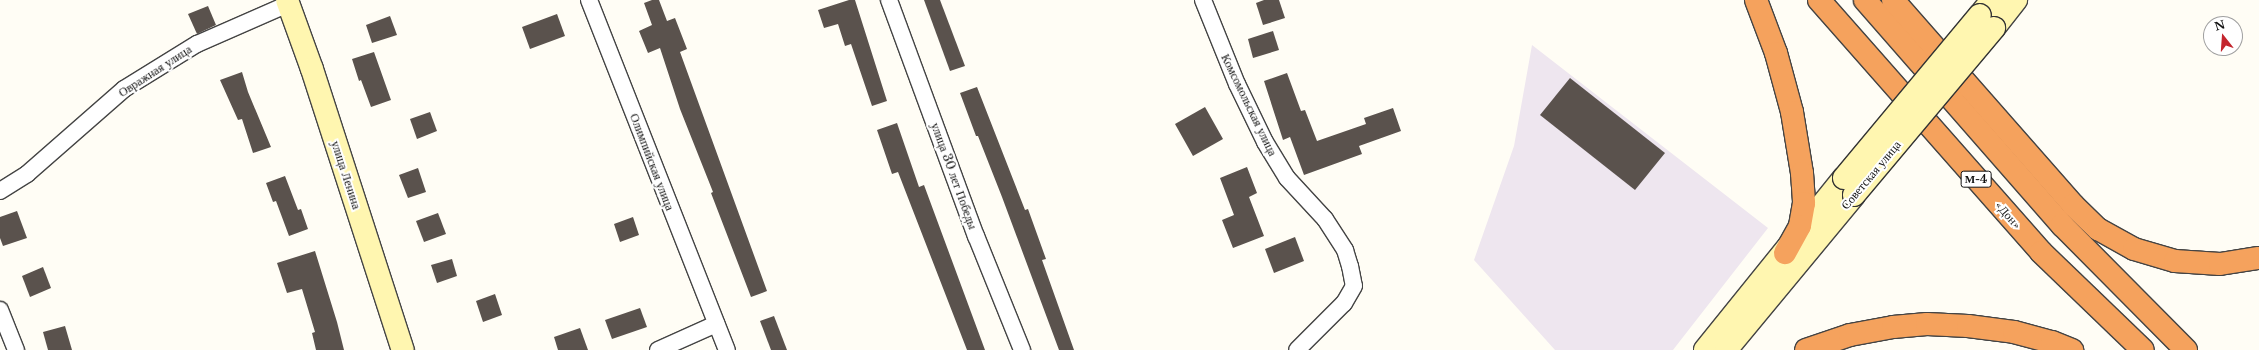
<!DOCTYPE html>
<html>
<head>
<meta charset="utf-8">
<style>
  body { margin:0 }
  #map { position:relative; width:2259px; height:350px; overflow:hidden; background:#fffdf5; font-family:"Libre Baskerville",serif }
  div>[style] { position:absolute }
  .industrial>* { inset:0; background:#eee6ef }
  .building>* { inset:0; background:#5a524d }
  .roads { filter:drop-shadow(1px 0 #444) drop-shadow(-1px 0 #444) drop-shadow(0 1px #444) drop-shadow(0 -1px #444) }
  .street>* { height:16px; margin:-8px; padding:0 8px; transform-origin:8px; border-radius:8px; background:#fff }
  .secondary>* { height:22px; margin:-11px; padding:0 11px; transform-origin:11px; border-radius:11px; background:#fff6b0 }
  .highway>* { height:22px; margin:-11px; padding:0 11px; transform-origin:11px; border-radius:11px; background:#f5a25d }
  .bridges { filter:drop-shadow(1px 0 #333) drop-shadow(-1px 0 #333) drop-shadow(0 1px #333) drop-shadow(0 -1px #333) }
  .secondary-bridge>* { height:22px; margin:-11px; padding:0 11px; transform-origin:11px; border-radius:11px; background:#fff6b0 }
  span { translate:-50% -50%; white-space:nowrap; text-align:center; line-height:1.15; -webkit-text-stroke:4px #fff; paint-order:stroke }
  .shield-label span { padding:1px 3px; background:#fff; border:1px solid; border-radius:3px; -webkit-text-stroke-width:0 }
  .shield-label { font-size:11px; color:#111; font-weight:700 }
  .street-label { font-size:12px; color:#111 }
  .north { position:absolute; left:2203px; top:16px; width:40px; height:40px; box-sizing:border-box; background:#fff; border:1px solid #a0a0a0; border-radius:50%; rotate:343deg; font-size:11px; font-weight:700; line-height:16px; text-align:center; color:#111 }
  .north::after { content:''; display:block; margin:auto; width:14px; height:18px; background:#c4262e; clip-path:polygon(50% 0,100% 100%,50% 72%,0 100%) }
</style>
</head>
<body>
<div id="map">
  <div class="industrial">
    <i style="clip-path:polygon(1532px 45px,1768px 228px,1673px 350px,1555px 350px,1474px 260px,1514px 146px)"></i>
  </div>
  <div class="building">
    <i style="clip-path:polygon(652px 0,659px 0,667px 21px,675px 18px,687px 49px,680px 52px,767px 291px,751px 297px,711px 193px,713px 192px,680px 109px,660px 48px,648px 53px,639px 31px,652px 25px,644px 3px)"></i>
    <i style="clip-path:polygon(849px 0,855px 0,887px 101px,872px 106px,851px 44px,845px 46px,838px 24px,824px 28px,818px 10px)"></i>
    <i style="clip-path:polygon(924px 0,940px 0,965px 66px,950px 71px)"></i>
    <i style="clip-path:polygon(1264px 0,1279px 0,1285px 18px,1263px 25px,1256px 3px)"></i>
    <i style="clip-path:polygon(208px 6px,216px 25px,197px 34px,188px 14px)"></i>
    <i style="clip-path:polygon(557px 14px,565px 36px,530px 49px,522px 27px)"></i>
    <i style="clip-path:polygon(390px 16px,397px 35px,372px 43px,366px 25px)"></i>
    <i style="clip-path:polygon(1273px 31px,1279px 50px,1253px 58px,1248px 39px)"></i>
    <i style="clip-path:polygon(374px 52px,391px 100px,371px 107px,361px 80px,359px 81px,352px 59px)"></i>
    <i style="clip-path:polygon(242px 72px,248px 92px,271px 147px,253px 153px,242px 119px,238px 120px,220px 80px)"></i>
    <i style="clip-path:polygon(1287px 73px,1301px 111px,1305px 110px,1317px 141px,1366px 124px,1364px 118px,1393px 108px,1401px 131px,1359px 146px,1362px 154px,1304px 175px,1290px 137px,1283px 140px,1264px 81px)"></i>
    <i style="clip-path:polygon(1570px 78px,1665px 153px,1635px 190px,1540px 115px)"></i>
    <i style="clip-path:polygon(977px 87px,1025px 210px,1028px 209px,1046px 259px,1042px 260px,1074px 350px,1059px 350px,1002px 197px,978px 136px,976px 136px,960px 93px)"></i>
    <i style="clip-path:polygon(1205px 107px,1223px 139px,1193px 156px,1175px 124px)"></i>
    <i style="clip-path:polygon(430px 112px,437px 131px,417px 139px,410px 119px)"></i>
    <i style="clip-path:polygon(897px 123px,919px 187px,924px 185px,985px 350px,967px 350px,898px 172px,892px 174px,877px 130px)"></i>
    <i style="clip-path:polygon(1247px 167px,1257px 193px,1249px 197px,1264px 236px,1233px 248px,1222px 220px,1234px 215px,1220px 178px)"></i>
    <i style="clip-path:polygon(418px 168px,426px 192px,408px 198px,399px 175px)"></i>
    <i style="clip-path:polygon(285px 176px,298px 210px,301px 209px,308px 229px,289px 236px,276px 201px,273px 202px,266px 183px)"></i>
    <i style="clip-path:polygon(17px 211px,27px 238px,3px 246px,0 238px,0 217px)"></i>
    <i style="clip-path:polygon(438px 213px,446px 234px,424px 242px,416px 221px)"></i>
    <i style="clip-path:polygon(633px 217px,639px 235px,620px 242px,614px 224px)"></i>
    <i style="clip-path:polygon(1295px 237px,1304px 261px,1274px 273px,1265px 249px)"></i>
    <i style="clip-path:polygon(315px 251px,337px 322px,344px 350px,316px 350px,312px 333px,315px 332px,302px 289px,287px 293px,277px 263px)"></i>
    <i style="clip-path:polygon(452px 259px,457px 276px,437px 283px,431px 265px)"></i>
    <i style="clip-path:polygon(43px 267px,51px 288px,30px 297px,22px 276px)"></i>
    <i style="clip-path:polygon(495px 294px,502px 315px,483px 322px,476px 301px)"></i>
    <i style="clip-path:polygon(640px 308px,647px 327px,612px 339px,605px 320px)"></i>
    <i style="clip-path:polygon(774px 316px,787px 350px,771px 350px,760px 321px)"></i>
    <i style="clip-path:polygon(65px 326px,72px 350px,48px 350px,43px 332px)"></i>
    <i style="clip-path:polygon(580px 328px,588px 350px,558px 350px,554px 337px)"></i>
  </div>
  <div class="roads">
    <div class="street">
      <i style="left:589px;top:0;width:376px;rotate:68.5deg"></i>
      <i style="left:889px;top:0;width:252px;rotate:69.8deg"></i>
      <i style="left:976px;top:236px;width:123px;rotate:68deg"></i>
      <i style="left:1203px;top:0;width:91px;rotate:68deg"></i>
      <i style="left:1237px;top:84px;width:64px;rotate:64.2deg"></i>
      <i style="left:1265px;top:142px;width:42px;rotate:58.6deg"></i>
      <i style="left:1287px;top:178px;width:56px;rotate:47.2deg"></i>
      <i style="left:1325px;top:219px;width:37px;rotate:57deg"></i>
      <i style="left:1345px;top:250px;width:17px;rotate:73deg"></i>
      <i style="left:1350px;top:266px;width:20px;rotate:79deg"></i>
      <i style="left:1354px;top:286px;width:20px;rotate:120deg"></i>
      <i style="left:1344px;top:303px;width:66px;rotate:135deg"></i>
      <i style="left:0;top:191px;width:32px;rotate:-32deg"></i>
      <i style="left:27px;top:174px;width:129px;rotate:-41.2deg"></i>
      <i style="left:124px;top:89px;width:86px;rotate:-31.7deg"></i>
      <i style="left:197px;top:44px;width:99px;rotate:-23.7deg"></i>
      <i style="left:0;top:310px;width:43px;rotate:68.2deg"></i>
      <i style="left:658px;top:350px;width:64px;rotate:-24.1deg"></i>
    </div>
    <div class="secondary">
      <i style="left:287px;top:0;width:73px;rotate:70.1deg"></i>
      <i style="left:312px;top:69px;width:295px;rotate:72.1deg"></i>
      <i style="left:1980px;top:15px;width:19px;rotate:-51deg"></i>
      <i style="left:1994px;top:28px;width:36px;rotate:-52deg"></i>
      <i style="left:1705px;top:350px;width:221px;rotate:-51.1deg"></i>
      <i style="left:1726px;top:350px;width:201px;rotate:-50.4deg"></i>
    </div>
    <div class="highway">
      <i style="left:1756px;top:0;width:57px;rotate:69.3deg"></i>
      <i style="left:1776px;top:53px;width:61px;rotate:74.8deg"></i>
      <i style="left:1792px;top:112px;width:62px;rotate:80.7deg"></i>
      <i style="left:1802px;top:173px;width:30px;rotate:86deg"></i>
      <i style="left:1804px;top:203px;width:23px;rotate:100deg"></i>
      <i style="left:1800px;top:226px;width:31px;rotate:119deg"></i>
      <i style="left:1819px;top:0;width:336px;rotate:48.6deg"></i>
      <i style="left:2041px;top:252px;width:141px;rotate:43.9deg"></i>
      <i style="left:1865px;top:0;width:299px;rotate:48.8deg"></i>
      <i style="left:2062px;top:225px;width:176px;rotate:45.2deg"></i>
      <i style="left:1893px;top:0;width:273px;rotate:48.7deg"></i>
      <i style="left:2073px;top:205px;width:35px;rotate:44deg"></i>
      <i style="left:2098px;top:229px;width:41px;rotate:29.1deg"></i>
      <i style="left:2134px;top:249px;width:43px;rotate:16.3deg"></i>
      <i style="left:2175px;top:261px;width:45px;rotate:3.8deg"></i>
      <i style="left:2220px;top:264px;width:39px;rotate:-9deg"></i>
      <i style="left:1806px;top:350px;width:46px;rotate:-18.8deg"></i>
      <i style="left:1850px;top:335px;width:44px;rotate:-10.5deg"></i>
      <i style="left:1893px;top:327px;width:34px;rotate:-5deg"></i>
      <i style="left:1927px;top:324px;width:41px;rotate:2.8deg"></i>
      <i style="left:1968px;top:326px;width:46px;rotate:7.4deg"></i>
      <i style="left:2014px;top:332px;width:39px;rotate:15deg"></i>
      <i style="left:2052px;top:342px;width:22px;rotate:22deg"></i>
    </div>
  </div>
  <div class="bridges">
    <div class="secondary-bridge">
      <i style="left:1844px;top:178px;width:212px;rotate:-50.2deg"></i>
      <i style="left:1854px;top:195px;width:218px;rotate:-50deg"></i>
    </div>
  </div>
  <div class="shield-label">
    <span style="left:1976px;top:179px">М-4</span>
  </div>
  <div class="street-label">
    <span style="left:155px;top:71px;rotate:-33deg">Овражная улица</span>
    <span style="left:1249px;top:105px;rotate:64deg">Комсомольская улица</span>
    <span style="left:652px;top:162px;rotate:69deg">Олимпийская улица</span>
    <span style="left:346px;top:175px;rotate:72deg">улица Ленина</span>
    <span style="left:1871px;top:175px;rotate:-50deg">Советская улица</span>
    <span style="left:954px;top:176px;rotate:70deg">улица 30 лет Победы</span>
    <span style="left:2008px;top:215px;rotate:49deg">«Дон»</span>
  </div>
  <div class="north">N</div>
</div>
</body>
</html>
